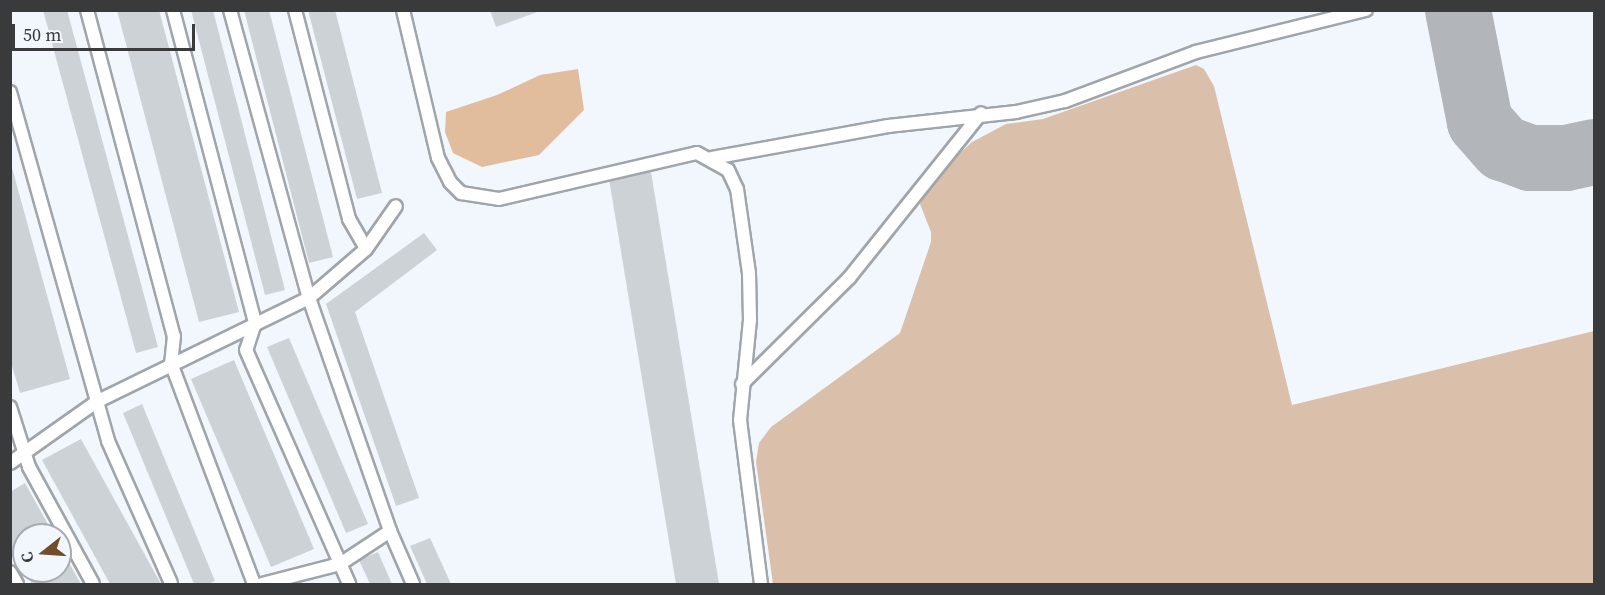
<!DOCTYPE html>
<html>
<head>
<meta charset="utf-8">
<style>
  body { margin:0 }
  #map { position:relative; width:1605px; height:595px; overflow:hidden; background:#f2f7fd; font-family:"Source Serif 4",serif }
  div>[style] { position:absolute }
  .green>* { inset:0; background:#dac0ab }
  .forest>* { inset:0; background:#e1bc9d }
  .taxiway>* { height:66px; margin:-33px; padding:0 33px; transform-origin:33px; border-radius:33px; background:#b2b6ba }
  .building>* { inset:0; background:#cdd2d7 }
  .roads { filter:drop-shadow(2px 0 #a0a5aa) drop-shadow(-2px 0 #a0a5aa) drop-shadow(0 2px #a0a5aa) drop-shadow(0 -2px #a0a5aa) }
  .service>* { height:12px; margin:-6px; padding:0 6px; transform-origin:6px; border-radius:6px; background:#fff }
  span { translate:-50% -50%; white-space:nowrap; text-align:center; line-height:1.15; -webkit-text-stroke:4.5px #f2f7fd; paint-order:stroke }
  .frame { position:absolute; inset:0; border:12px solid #383a3c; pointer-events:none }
  .north { position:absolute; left:12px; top:523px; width:60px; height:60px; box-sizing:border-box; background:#f2f7fd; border:2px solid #a8abb0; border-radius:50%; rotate:253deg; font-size:16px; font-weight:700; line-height:24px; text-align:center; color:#383a3c }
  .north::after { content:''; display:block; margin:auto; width:21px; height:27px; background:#734d29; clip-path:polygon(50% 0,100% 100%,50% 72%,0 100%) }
  .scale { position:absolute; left:12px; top:24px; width:183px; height:27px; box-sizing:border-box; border:3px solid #383a3c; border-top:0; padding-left:8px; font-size:18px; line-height:21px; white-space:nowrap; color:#383a3c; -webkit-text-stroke:4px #f2f7fd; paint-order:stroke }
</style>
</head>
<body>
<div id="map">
  <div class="green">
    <i style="clip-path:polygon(1196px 65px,1204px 69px,1214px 86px,1292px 405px,1594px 331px,1594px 584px,773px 584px,756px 462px,759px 443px,771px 427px,900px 333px,931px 242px,931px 232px,920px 204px,927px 184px,972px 142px,1006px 124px,1043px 119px)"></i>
  </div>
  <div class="forest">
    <i style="clip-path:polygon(578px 69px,584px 110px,539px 155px,482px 167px,453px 153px,445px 132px,446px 112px,497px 95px,540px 75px)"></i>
  </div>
  <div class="taxiway">
    <i style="left:1458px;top:10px;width:114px;rotate:78.9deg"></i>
    <i style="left:1480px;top:122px;width:35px;rotate:49deg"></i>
    <i style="left:1503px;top:148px;width:29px;rotate:20deg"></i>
    <i style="left:1530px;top:158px;width:36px"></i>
    <i style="left:1566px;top:158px;width:29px;rotate:-12deg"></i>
  </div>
  <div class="building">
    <i style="clip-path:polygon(43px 10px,67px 10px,158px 347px,136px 353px)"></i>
    <i style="clip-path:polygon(117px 10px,159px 10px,239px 312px,199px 322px)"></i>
    <i style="clip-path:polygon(191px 10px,213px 10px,285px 290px,265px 295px)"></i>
    <i style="clip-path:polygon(244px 10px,269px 10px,333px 257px,309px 263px)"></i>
    <i style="clip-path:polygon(308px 10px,335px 10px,382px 193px,357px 199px)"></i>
    <i style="clip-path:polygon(490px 10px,540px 10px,540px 11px,496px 27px)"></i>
    <i style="clip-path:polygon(11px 164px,70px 379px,20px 393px,10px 359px)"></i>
    <i style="clip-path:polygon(651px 172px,719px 584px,676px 584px,609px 179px)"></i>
    <i style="clip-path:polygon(424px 233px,437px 250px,355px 312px,419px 498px,396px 506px,326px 304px)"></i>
    <i style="clip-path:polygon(289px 338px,368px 524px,346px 533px,267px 347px)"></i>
    <i style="clip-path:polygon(234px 360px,314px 549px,271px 567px,191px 379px)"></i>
    <i style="clip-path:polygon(142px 404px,215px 581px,208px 584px,194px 584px,123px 413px)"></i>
    <i style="clip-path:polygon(81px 439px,161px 584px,110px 584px,42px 460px)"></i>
    <i style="clip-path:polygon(25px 483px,54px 535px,24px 535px,24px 569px,10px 545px,10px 492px)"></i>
    <i style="clip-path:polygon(430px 538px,451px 584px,427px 584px,410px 546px)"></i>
    <i style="clip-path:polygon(60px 547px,81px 584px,32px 584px,25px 571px,60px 571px)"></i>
    <i style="clip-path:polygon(378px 552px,392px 584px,370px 584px,359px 560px)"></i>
  </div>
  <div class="roads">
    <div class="service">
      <i style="left:87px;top:10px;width:337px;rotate:75.1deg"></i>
      <i style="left:174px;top:336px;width:27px;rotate:96deg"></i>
      <i style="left:171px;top:363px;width:236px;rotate:69.4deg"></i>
      <i style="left:173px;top:10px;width:324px;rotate:75.3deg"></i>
      <i style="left:255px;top:323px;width:28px;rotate:108deg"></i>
      <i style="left:246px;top:350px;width:256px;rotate:66.2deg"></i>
      <i style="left:230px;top:10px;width:299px;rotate:74.7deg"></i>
      <i style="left:309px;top:298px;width:247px;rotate:70.8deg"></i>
      <i style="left:390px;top:531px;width:58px;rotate:66.5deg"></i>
      <i style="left:295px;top:10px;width:216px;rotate:75.5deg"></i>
      <i style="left:349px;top:219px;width:34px;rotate:60deg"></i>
      <i style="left:403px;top:10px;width:152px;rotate:76.7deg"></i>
      <i style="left:438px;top:158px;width:27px;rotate:63deg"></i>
      <i style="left:450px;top:182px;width:16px;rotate:45deg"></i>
      <i style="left:461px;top:193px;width:38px;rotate:9deg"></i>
      <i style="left:499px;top:199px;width:203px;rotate:-13.1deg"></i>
      <i style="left:697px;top:153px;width:35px;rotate:29deg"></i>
      <i style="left:728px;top:170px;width:21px;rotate:65deg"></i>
      <i style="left:737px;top:189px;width:85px;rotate:81.9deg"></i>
      <i style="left:749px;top:273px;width:47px;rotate:88.8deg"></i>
      <i style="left:750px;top:320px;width:100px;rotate:95.7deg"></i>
      <i style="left:740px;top:420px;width:165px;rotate:82.7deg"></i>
      <i style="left:10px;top:92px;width:362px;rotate:74.3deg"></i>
      <i style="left:108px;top:441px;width:155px;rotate:66.1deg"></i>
      <i style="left:712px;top:158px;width:179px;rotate:-10.3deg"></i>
      <i style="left:888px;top:126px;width:129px;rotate:-6.2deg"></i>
      <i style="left:1016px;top:112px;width:50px;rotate:-12.7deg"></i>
      <i style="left:1065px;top:101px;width:140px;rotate:-20.5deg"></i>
      <i style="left:1196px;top:52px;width:175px;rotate:-13.9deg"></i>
      <i style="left:742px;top:384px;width:151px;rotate:-44.7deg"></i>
      <i style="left:849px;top:278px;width:211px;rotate:-51.3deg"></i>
      <i style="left:10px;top:407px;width:63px;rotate:72.4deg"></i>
      <i style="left:29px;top:467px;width:133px;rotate:61.3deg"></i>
      <i style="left:10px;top:463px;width:105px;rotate:-35.3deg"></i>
      <i style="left:96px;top:402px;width:237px;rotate:-26deg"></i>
      <i style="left:309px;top:298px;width:75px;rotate:-40.7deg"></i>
      <i style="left:366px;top:249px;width:52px;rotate:-55.1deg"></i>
      <i style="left:10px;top:572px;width:14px;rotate:60deg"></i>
      <i style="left:262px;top:584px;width:81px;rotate:-14.4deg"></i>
      <i style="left:340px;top:564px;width:60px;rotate:-33.4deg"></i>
    </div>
  </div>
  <div class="frame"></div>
  <div class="north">С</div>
  <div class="scale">50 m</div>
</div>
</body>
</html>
